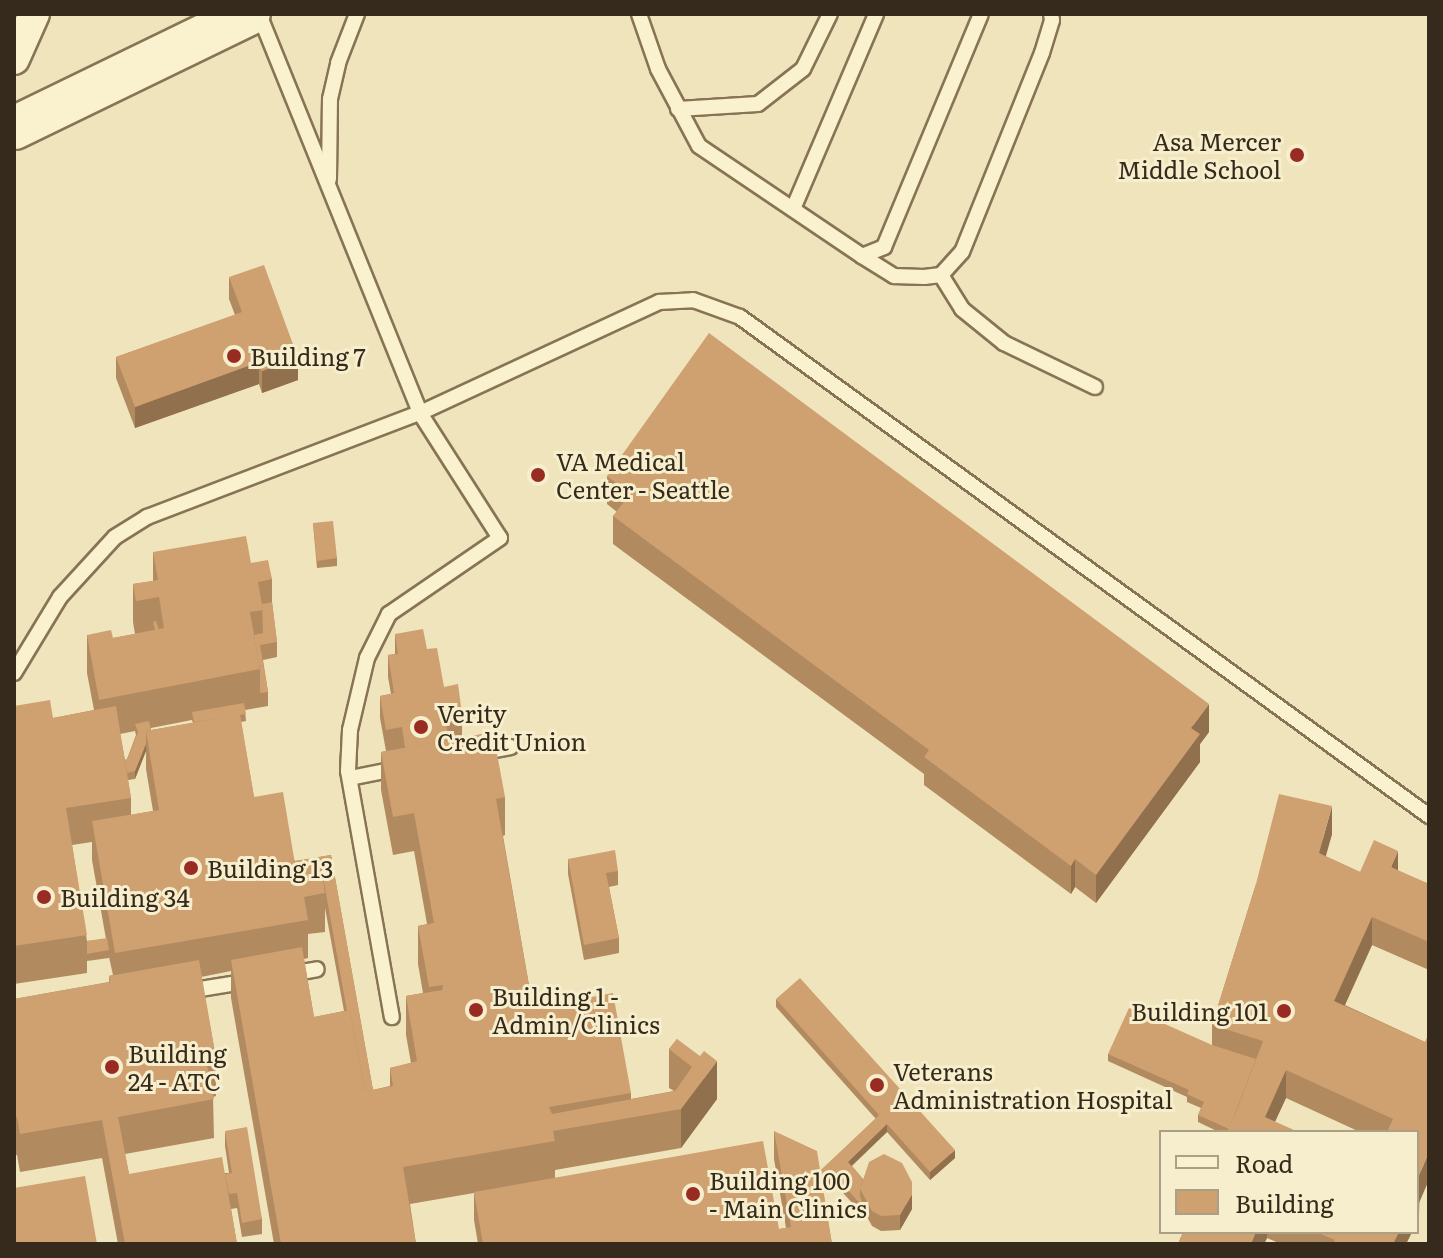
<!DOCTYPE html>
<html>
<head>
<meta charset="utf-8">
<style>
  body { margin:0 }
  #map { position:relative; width:1443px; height:1258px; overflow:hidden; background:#efe4bc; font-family:Literata,serif }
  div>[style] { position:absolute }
  .roads { filter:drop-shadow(2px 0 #877455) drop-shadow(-2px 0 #877455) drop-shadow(0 2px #877455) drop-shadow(0 -2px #877455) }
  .service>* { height:14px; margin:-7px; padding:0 7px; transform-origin:7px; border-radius:7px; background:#faf1cf }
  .minor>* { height:30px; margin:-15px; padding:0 15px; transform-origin:15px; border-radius:15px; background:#faf1cf }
  .secondary>* { height:42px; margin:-21px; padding:0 21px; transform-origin:21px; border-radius:21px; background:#faf1cf }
  .wall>* { inset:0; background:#b28a60 }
  .shaded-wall>* { inset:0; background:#91704e }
  .building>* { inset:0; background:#cfa070 }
  .dots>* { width:22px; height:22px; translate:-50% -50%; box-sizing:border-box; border:4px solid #f6eecc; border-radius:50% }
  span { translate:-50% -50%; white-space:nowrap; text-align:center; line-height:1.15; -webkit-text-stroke:6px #f6eecc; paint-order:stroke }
  .poi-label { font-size:24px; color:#352a1b }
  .right { translate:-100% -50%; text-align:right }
  .left { translate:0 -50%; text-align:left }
  .frame { position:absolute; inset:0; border:16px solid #352a1b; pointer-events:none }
  .legend { position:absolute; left:1159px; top:1130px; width:260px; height:104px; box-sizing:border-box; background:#f6eecc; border:2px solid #a9a085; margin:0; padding:10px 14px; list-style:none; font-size:24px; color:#352a1b }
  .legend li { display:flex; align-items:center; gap:16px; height:40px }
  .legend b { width:40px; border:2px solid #a9a085 }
</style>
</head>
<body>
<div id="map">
  <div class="roads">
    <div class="service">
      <i style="left:259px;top:14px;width:430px;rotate:68deg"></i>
      <i style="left:420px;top:413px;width:148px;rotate:57.4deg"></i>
      <i style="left:500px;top:538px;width:135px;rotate:145.6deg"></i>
      <i style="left:389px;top:614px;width:49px;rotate:116.6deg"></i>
      <i style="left:367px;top:658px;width:74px;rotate:103.3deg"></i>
      <i style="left:350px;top:730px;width:41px;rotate:92.8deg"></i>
      <i style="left:348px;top:771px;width:250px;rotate:79.9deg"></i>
      <i style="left:639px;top:14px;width:58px;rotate:70.9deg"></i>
      <i style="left:658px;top:69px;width:87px;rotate:62deg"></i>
      <i style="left:699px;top:146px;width:197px;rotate:34deg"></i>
      <i style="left:862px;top:256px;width:24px;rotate:-22deg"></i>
      <i style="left:884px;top:247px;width:252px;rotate:-67.4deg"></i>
      <i style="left:678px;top:109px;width:80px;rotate:-3.6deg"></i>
      <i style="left:758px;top:104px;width:57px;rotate:-37.9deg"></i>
      <i style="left:803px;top:69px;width:61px;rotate:-63.9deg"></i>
      <i style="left:329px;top:179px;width:80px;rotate:-89.3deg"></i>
      <i style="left:330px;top:99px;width:37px;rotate:-77deg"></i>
      <i style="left:338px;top:63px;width:53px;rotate:-68.8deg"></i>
      <i style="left:793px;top:209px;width:212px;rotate:-66.9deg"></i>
      <i style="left:862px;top:256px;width:38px;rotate:32deg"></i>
      <i style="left:894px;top:276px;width:30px;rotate:2deg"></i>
      <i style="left:924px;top:277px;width:17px;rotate:-7deg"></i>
      <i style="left:941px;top:275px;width:31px;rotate:-48deg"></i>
      <i style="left:962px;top:252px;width:214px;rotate:-68.1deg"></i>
      <i style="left:1042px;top:53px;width:34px;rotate:-73deg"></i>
      <i style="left:1052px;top:20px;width:6px;rotate:-99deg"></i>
      <i style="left:941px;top:275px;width:40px;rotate:58deg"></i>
      <i style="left:962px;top:309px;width:54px;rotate:39deg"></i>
      <i style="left:1004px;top:343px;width:101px;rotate:25.8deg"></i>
      <i style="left:14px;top:673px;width:89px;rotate:-58.8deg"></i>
      <i style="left:60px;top:597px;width:81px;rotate:-47.5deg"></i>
      <i style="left:115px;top:537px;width:38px;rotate:-32deg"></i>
      <i style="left:147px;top:517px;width:292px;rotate:-20.9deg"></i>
      <i style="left:420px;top:413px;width:264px;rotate:-24.9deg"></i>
      <i style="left:659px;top:302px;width:34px;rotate:-3deg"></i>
      <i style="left:693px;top:300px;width:50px;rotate:19.9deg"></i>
      <i style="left:740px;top:317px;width:851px;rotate:35.91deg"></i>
      <i style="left:480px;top:753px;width:31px;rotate:-11deg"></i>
      <i style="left:350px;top:778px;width:51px;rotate:-11.3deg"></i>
      <i style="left:290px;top:974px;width:27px;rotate:-10deg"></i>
      <i style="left:188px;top:991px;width:63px;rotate:-9.2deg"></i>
    </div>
    <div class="minor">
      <i style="left:14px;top:59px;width:49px;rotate:-66deg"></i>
    </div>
    <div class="secondary">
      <i style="left:14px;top:128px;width:261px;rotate:-25.9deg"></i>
    </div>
  </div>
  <div class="wall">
    <i style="clip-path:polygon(229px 277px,298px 380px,262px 393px,259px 384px,135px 428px,116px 378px,116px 357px,235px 315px,229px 299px)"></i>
    <i style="clip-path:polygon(607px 476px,1209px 732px,1200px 744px,1200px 762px,1096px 903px,1075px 887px,1071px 894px,924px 785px,924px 774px,613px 544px,613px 516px,617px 512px,607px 504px)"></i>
    <i style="clip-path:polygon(313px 523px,337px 558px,337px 566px,317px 568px)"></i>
    <i style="clip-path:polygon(evenodd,153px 552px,251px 563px,272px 579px,272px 602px,277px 642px,277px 657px,263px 660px,268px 692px,268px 706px,245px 710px,246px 721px,241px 722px,254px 797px,295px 861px,331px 855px,373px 1090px,390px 1086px,390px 1068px,411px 1063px,406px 1035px,406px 996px,423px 993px,418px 964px,418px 926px,427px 924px,414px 851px,393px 855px,381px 790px,381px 752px,386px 751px,380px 718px,380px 696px,391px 694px,388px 677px,388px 655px,395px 654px,395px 634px,427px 649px,444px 687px,462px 714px,462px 736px,449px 738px,449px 740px,505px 797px,505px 835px,503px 836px,533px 1008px,631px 1093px,631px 1099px,674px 1091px,669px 1088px,669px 1049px,677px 1039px,717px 1099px,681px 1148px,555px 1170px,555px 1178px,779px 1229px,786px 1228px,774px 1159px,774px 1131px,820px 1171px,876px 1119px,776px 1007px,776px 999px,955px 1158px,930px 1180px,887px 1132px,852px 1166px,863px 1179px,912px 1209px,900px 1230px,881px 1231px,872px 1226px,865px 1213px,865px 1217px,834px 1183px,823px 1192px,832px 1244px,478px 1244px,474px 1220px,474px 1193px,410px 1204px,416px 1244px,274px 1244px,231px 998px,231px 971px,201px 977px,216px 1058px,216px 1096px,213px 1097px,214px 1138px,125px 1154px,129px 1174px,229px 1173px,225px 1146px,225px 1131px,262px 1219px,262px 1234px,242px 1237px,237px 1208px,231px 1209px,237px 1244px,118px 1244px,102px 1158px,20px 1172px,17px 1155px,14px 1155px,14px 999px,109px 982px,109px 976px,113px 975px,109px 957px,109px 958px,87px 961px,87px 973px,14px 984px,14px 706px,53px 718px,94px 710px,87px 673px,87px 635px,113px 638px,135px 634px,133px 622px,133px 584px,153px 581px,153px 552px,192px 720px,193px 723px,151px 730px,151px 728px,192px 720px,153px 552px,135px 731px,136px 735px,127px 759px,125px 760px,120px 734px,135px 731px,153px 552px,146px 751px,146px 769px,153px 811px,131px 815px,131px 798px,128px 780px,135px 779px,146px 751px,153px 552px,92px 842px,92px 860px,106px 939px,87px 941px,72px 845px,92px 842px,153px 552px,325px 908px,344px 1011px,314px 1017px,304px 959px,308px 958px,308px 934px,325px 932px,325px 908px)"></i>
    <i style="clip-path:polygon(1332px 834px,1325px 856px,1360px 872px,1398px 871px,1429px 884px,1429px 970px,1372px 945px,1345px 1005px,1425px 1042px,1419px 1215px,1417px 1132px,1360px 1132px,1286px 1098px,1275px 1122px,1298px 1132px,1219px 1132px,1198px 1122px,1198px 1115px,1201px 1108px,1187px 1102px,1187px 1097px,1108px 1061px,1108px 1054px,1212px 1045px,1212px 1025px,1256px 884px)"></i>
    <i style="clip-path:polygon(568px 859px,618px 871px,618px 885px,609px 887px,619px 938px,619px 953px,584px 960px,568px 874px)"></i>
    <i style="clip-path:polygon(1183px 1232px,1412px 1232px,1406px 1244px,1281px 1244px,1267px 1238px,1264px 1244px,1178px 1244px)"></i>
  </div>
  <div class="shaded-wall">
    <i style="clip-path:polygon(298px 358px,298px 380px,262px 393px,262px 371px)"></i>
    <i style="clip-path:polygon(259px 362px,259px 384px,135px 428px,135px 407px)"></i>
    <i style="clip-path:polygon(1209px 704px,1209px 732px,1200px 744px,1200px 762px,1096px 903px,1096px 875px,1191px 728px)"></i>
    <i style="clip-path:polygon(146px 744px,146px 751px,135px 779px,135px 771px)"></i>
    <i style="clip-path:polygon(1332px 806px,1332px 834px,1319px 881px,1319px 853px)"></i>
    <i style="clip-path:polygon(1398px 851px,1398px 879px,1391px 867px)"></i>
    <i style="clip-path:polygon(1075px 859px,1075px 887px,1071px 894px,1071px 866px)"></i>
    <i style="clip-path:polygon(1372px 917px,1372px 945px,1334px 1029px,1334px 1001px)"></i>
    <i style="clip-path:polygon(717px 1061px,717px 1099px,681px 1148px,681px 1109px)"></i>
    <i style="clip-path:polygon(1286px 1070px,1286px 1098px,1270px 1132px,1265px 1117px)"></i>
    <i style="clip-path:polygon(887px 1124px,887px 1132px,848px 1169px,848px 1162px)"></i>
    <i style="clip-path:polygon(955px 1150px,955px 1158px,930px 1180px,930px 1172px)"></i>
    <i style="clip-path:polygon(1429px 1152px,1429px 1180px,1419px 1203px,1419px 1215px,1417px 1220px,1417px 1180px)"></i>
    <i style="clip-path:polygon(834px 1175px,834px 1183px,820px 1196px,820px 1188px)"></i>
    <i style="clip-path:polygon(912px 1194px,912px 1209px,900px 1230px,900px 1215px)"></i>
    <i style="clip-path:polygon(1256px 1232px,1267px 1232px,1267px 1238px,1264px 1244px,1251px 1244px)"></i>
    <i style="clip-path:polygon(1399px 1232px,1412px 1232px,1406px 1244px,1393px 1244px)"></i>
  </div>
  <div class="building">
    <i style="clip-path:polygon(264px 265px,298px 358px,262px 371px,259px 362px,135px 407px,116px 357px,242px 312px,229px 277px)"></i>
    <i style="clip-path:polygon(709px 333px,1209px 704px,1191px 728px,1200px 734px,1096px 875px,1075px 859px,1071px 866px,924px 757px,929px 750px,613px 516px,630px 494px,607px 476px)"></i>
    <i style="clip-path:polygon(333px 521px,337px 558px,317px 561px,313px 523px)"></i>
    <i style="clip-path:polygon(246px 536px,251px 563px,268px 560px,272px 579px,258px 582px,263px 610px,250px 612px,260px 669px,99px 700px,87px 635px,111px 630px,113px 638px,164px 628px,159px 597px,136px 601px,133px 584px,158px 580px,153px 552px)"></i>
    <i style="clip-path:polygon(272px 602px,277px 642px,260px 645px,268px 692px,260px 693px,260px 669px,254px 635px,263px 633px,262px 604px)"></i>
    <i style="clip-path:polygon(156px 621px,159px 630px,155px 630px,153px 622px)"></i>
    <i style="clip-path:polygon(423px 629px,427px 649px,437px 648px,444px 687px,458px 684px,462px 714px,445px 717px,449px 740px,405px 748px,402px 727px,386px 730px,380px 696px,394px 693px,388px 655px,398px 654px,395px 634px)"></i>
    <i style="clip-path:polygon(50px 700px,53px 718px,116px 706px,131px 798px,66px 808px,87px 935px,14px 946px,14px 706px)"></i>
    <i style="clip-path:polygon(244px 703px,246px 714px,194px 722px,192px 712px)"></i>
    <i style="clip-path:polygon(240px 714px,254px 797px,283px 792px,295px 864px,320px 860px,325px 893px,304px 897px,308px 920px,115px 953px,92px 821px,159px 810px,146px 731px)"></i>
    <i style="clip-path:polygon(149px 721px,151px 730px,146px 731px,146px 744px,135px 771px,127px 773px,125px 760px,127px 759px,138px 732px,135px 724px)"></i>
    <i style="clip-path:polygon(493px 732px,505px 797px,496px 799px,533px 1008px,613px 993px,631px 1093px,549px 1107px,552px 1114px,675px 1091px,692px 1067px,669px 1049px,677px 1039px,700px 1056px,704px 1051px,717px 1061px,681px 1109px,553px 1131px,555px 1141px,403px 1167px,416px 1244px,281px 1244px,231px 960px,302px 947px,314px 1017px,350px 1010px,365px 1091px,393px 1086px,390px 1068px,417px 1061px,406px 996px,442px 990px,443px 985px,429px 987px,418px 926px,434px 923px,414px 813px,393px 817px,381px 752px)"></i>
    <i style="clip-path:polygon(1279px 794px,1332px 806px,1319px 853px,1360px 872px,1374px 840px,1398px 851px,1391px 867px,1429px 884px,1429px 942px,1372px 917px,1334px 1001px,1425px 1042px,1429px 1033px,1429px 1152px,1417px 1180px,1417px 1132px,1387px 1132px,1393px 1119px,1286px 1070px,1265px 1117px,1298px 1132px,1227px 1132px,1236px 1112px,1263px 1041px,1212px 1025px,1256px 884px)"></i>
    <i style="clip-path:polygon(615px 850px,618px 871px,606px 873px,619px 938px,584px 945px,568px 859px)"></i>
    <i style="clip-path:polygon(331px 855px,373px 1090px,365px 1091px,350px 1010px,347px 1011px,320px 860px,295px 864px,295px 861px)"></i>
    <i style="clip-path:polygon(107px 938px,109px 950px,87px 954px,87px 941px)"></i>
    <i style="clip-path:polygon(199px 960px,216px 1058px,206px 1060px,214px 1099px,118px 1117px,129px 1174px,222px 1157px,237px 1244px,125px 1244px,102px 1120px,20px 1134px,17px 1117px,14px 1117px,14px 999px,110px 982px,109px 976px)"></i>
    <i style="clip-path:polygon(800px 978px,955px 1150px,930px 1172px,887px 1124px,848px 1162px,863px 1179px,860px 1189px,860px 1196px,865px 1209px,834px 1175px,822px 1186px,820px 1171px,879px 1115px,776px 999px)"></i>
    <i style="clip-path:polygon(1129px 1008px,1212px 1045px,1256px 1059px,1229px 1129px,1198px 1115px,1204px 1102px,1187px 1094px,1189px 1090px,1108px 1054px)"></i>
    <i style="clip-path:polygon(247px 1127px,262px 1219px,242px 1223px,237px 1193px,229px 1194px,225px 1174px,232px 1173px,225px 1131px)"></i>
    <i style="clip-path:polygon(774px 1131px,817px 1151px,832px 1244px,483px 1244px,474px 1192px,763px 1141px,779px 1229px,791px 1227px)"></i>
    <i style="clip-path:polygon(884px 1154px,902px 1163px,912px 1182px,912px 1194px,900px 1215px,881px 1216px,872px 1211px,860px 1189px,869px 1162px)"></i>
    <i style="clip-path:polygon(85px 1176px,97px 1244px,14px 1244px,14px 1188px)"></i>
    <i style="clip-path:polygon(1183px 1232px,1256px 1232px,1251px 1244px,1178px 1244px)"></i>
    <i style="clip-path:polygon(1316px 1232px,1399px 1232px,1393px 1244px,1333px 1244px,1335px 1240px)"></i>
  </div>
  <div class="dots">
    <i style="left:1297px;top:155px;background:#982c23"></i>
    <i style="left:234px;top:356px;background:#982c23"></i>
    <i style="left:538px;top:475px;background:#982c23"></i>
    <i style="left:421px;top:727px;background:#982c23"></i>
    <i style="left:191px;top:868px;background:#982c23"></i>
    <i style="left:44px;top:897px;background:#982c23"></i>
    <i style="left:476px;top:1010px;background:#982c23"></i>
    <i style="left:1284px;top:1011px;background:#982c23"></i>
    <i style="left:112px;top:1067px;background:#982c23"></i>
    <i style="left:877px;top:1085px;background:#982c23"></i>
    <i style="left:693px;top:1194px;background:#982c23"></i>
  </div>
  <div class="poi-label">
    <span class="right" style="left:1281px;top:155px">Asa Mercer<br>Middle School</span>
    <span class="left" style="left:250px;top:356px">Building 7</span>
    <span class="left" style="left:556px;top:475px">VA Medical<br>Center - Seattle</span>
    <span class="left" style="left:437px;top:727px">Verity<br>Credit Union</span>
    <span class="left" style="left:207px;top:868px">Building 13</span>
    <span class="left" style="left:60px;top:897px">Building 34</span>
    <span class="left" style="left:492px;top:1010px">Building 1 -<br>Admin/Clinics</span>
    <span class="right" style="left:1268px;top:1011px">Building 101</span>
    <span class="left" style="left:128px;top:1067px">Building<br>24 - ATC</span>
    <span class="left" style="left:893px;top:1085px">Veterans<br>Administration Hospital</span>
    <span class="left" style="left:709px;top:1194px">Building 100<br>- Main Clinics</span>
  </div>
  <div class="frame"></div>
  <ul class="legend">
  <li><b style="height:10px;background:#faf1cf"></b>Road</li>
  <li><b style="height:22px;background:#cfa070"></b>Building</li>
  </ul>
</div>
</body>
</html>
